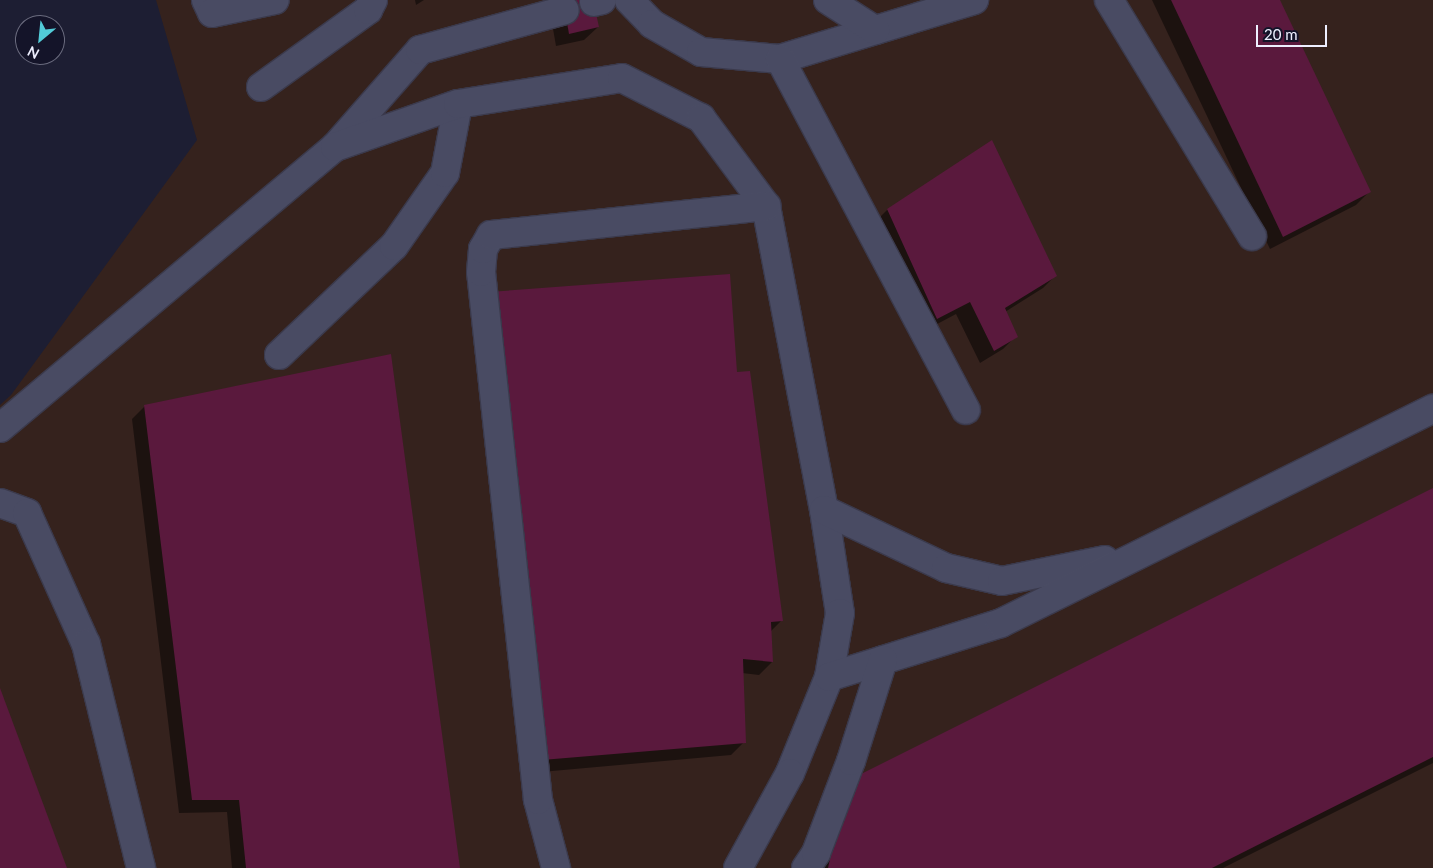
<!DOCTYPE html>
<html>
<head>
<meta charset="utf-8">
<style>
  body { margin:0 }
  #map { position:relative; width:1433px; height:868px; overflow:hidden; background:#1d1e33; font-family:Lato,sans-serif }
  div>[style] { position:absolute }
  .industrial>* { inset:0; background:#35221d }
  .shadow>* { inset:0; background:#0007 }
  .building>* { inset:0; background:#5a193d }
  .roads { filter:drop-shadow(1px 0 #3b3a4c) drop-shadow(-1px 0 #3b3a4c) drop-shadow(0 1px #3b3a4c) drop-shadow(0 -1px #3b3a4c) }
  .minor>* { height:28px; margin:-14px; padding:0 14px; transform-origin:14px; border-radius:14px; background:#494b63 }
  span { translate:-50% -50%; white-space:nowrap; text-align:center; line-height:1.15; -webkit-text-stroke:4.5px #141429; paint-order:stroke }
  .north { position:absolute; left:15px; top:15px; width:50px; height:50px; box-sizing:border-box; background:#141429; border:1px solid #6b6c7f; border-radius:50%; rotate:208deg; font-size:14px; font-weight:700; line-height:20px; text-align:center; color:#eeefff }
  .north::after { content:''; display:block; margin:auto; width:18px; height:22px; background:#52cbd8; clip-path:polygon(50% 0,100% 100%,50% 72%,0 100%) }
  .scale { position:absolute; left:1256px; top:25px; width:71px; height:22px; box-sizing:border-box; border:2px solid #eeefff; border-top:0; padding-left:6px; font-size:15px; line-height:18px; white-space:nowrap; color:#eeefff; -webkit-text-stroke:4px #141429; paint-order:stroke }
</style>
</head>
<body>
<div id="map">
  <div class="industrial">
    <i style="clip-path:polygon(156px 0,1433px 0,1433px 868px,0 868px,0 405px,11px 395px,197px 140px)"></i>
  </div>
  <div class="shadow">
    <i style="clip-path:polygon(415px 0,424px 0,416px 5px)"></i>
    <i style="clip-path:polygon(548px 0,592px 0,598px 27px,584px 40px,556px 46px)"></i>
    <i style="clip-path:polygon(1152px 0,1279px 0,1369px 192px,1356px 205px,1270px 249px)"></i>
    <i style="clip-path:polygon(992px 142px,1056px 275px,1043px 288px,1005px 312px,1016px 336px,1003px 349px,980px 363px,956px 314px,924px 331px,874px 223px,887px 210px)"></i>
    <i style="clip-path:polygon(736px 374px,781px 621px,770px 632px,772px 662px,759px 675px,742px 673px,744px 742px,731px 755px,530px 773px)"></i>
    <i style="clip-path:polygon(145px 406px,458px 868px,232px 868px,227px 812px,179px 813px,132px 419px)"></i>
    <i style="clip-path:polygon(1433px 489px,1433px 763px,1223px 868px,818px 868px,834px 796px)"></i>
  </div>
  <div class="building">
    <i style="clip-path:polygon(563px 0,593px 0,599px 27px,569px 34px)"></i>
    <i style="clip-path:polygon(1171px 0,1280px 0,1371px 192px,1283px 237px)"></i>
    <i style="clip-path:polygon(992px 140px,1057px 276px,1005px 308px,1018px 337px,994px 351px,970px 302px,937px 319px,887px 209px)"></i>
    <i style="clip-path:polygon(730px 274px,737px 372px,750px 371px,783px 621px,771px 622px,773px 662px,743px 659px,746px 743px,542px 760px,489px 292px)"></i>
    <i style="clip-path:polygon(391px 354px,460px 868px,246px 868px,239px 800px,192px 800px,144px 405px)"></i>
    <i style="clip-path:polygon(1433px 488px,1433px 757px,1212px 868px,828px 868px,847px 781px)"></i>
    <i style="clip-path:polygon(0 688px,67px 868px,0 868px)"></i>
  </div>
  <div class="roads">
    <div class="minor">
      <i style="left:206px;top:0;width:14px;rotate:65deg"></i>
      <i style="left:212px;top:13px;width:64px;rotate:-11.7deg"></i>
      <i style="left:629px;top:0;width:33px;rotate:46deg"></i>
      <i style="left:652px;top:24px;width:56px;rotate:29.7deg"></i>
      <i style="left:701px;top:52px;width:79px;rotate:5.1deg"></i>
      <i style="left:780px;top:59px;width:203px;rotate:-16.9deg"></i>
      <i style="left:828px;top:0;width:56px;rotate:32.6deg"></i>
      <i style="left:1109px;top:0;width:276px;rotate:58.8deg"></i>
      <i style="left:594px;top:2px;width:8px;rotate:-14deg"></i>
      <i style="left:780px;top:59px;width:397px;rotate:62.1deg"></i>
      <i style="left:261px;top:87px;width:132px;rotate:-35.7deg"></i>
      <i style="left:368px;top:10px;width:11px;rotate:-63deg"></i>
      <i style="left:336px;top:146px;width:128px;rotate:-48.8deg"></i>
      <i style="left:420px;top:50px;width:150px;rotate:-15.4deg"></i>
      <i style="left:279px;top:355px;width:158px;rotate:-43.5deg"></i>
      <i style="left:394px;top:246px;width:89px;rotate:-55.1deg"></i>
      <i style="left:445px;top:173px;width:70px;rotate:-79.3deg"></i>
      <i style="left:0;top:428px;width:437px;rotate:-40deg"></i>
      <i style="left:335px;top:147px;width:130px;rotate:-19.3deg"></i>
      <i style="left:458px;top:104px;width:166px;rotate:-9deg"></i>
      <i style="left:622px;top:78px;width:89px;rotate:26.9deg"></i>
      <i style="left:701px;top:118px;width:109px;rotate:53.5deg"></i>
      <i style="left:766px;top:206px;width:309px;rotate:79.2deg"></i>
      <i style="left:824px;top:510px;width:104px;rotate:81.2deg"></i>
      <i style="left:840px;top:613px;width:65px;rotate:99.8deg"></i>
      <i style="left:829px;top:677px;width:104px;rotate:112.1deg"></i>
      <i style="left:790px;top:773px;width:108px;rotate:118.7deg"></i>
      <i style="left:0;top:503px;width:29px;rotate:20deg"></i>
      <i style="left:27px;top:513px;width:144px;rotate:65.8deg"></i>
      <i style="left:86px;top:644px;width:231px;rotate:76.2deg"></i>
      <i style="left:824px;top:510px;width:135px;rotate:25.4deg"></i>
      <i style="left:946px;top:568px;width:57px;rotate:13.1deg"></i>
      <i style="left:1002px;top:581px;width:105px;rotate:-11.5deg"></i>
      <i style="left:829px;top:677px;width:180px;rotate:-17.4deg"></i>
      <i style="left:1001px;top:623px;width:482px;rotate:-26.4deg"></i>
      <i style="left:556px;top:868px;width:70px;rotate:-104.8deg"></i>
      <i style="left:538px;top:800px;width:531px;rotate:-96.16deg"></i>
      <i style="left:481px;top:272px;width:23px;rotate:-85deg"></i>
      <i style="left:483px;top:249px;width:16px;rotate:-60deg"></i>
      <i style="left:491px;top:235px;width:277px;rotate:-6deg"></i>
      <i style="left:806px;top:868px;width:18px;rotate:-56deg"></i>
      <i style="left:816px;top:853px;width:98px;rotate:-69.2deg"></i>
      <i style="left:851px;top:761px;width:106px;rotate:-72.4deg"></i>
    </div>
  </div>
  <div class="north">N</div>
  <div class="scale">20 m</div>
</div>
</body>
</html>
